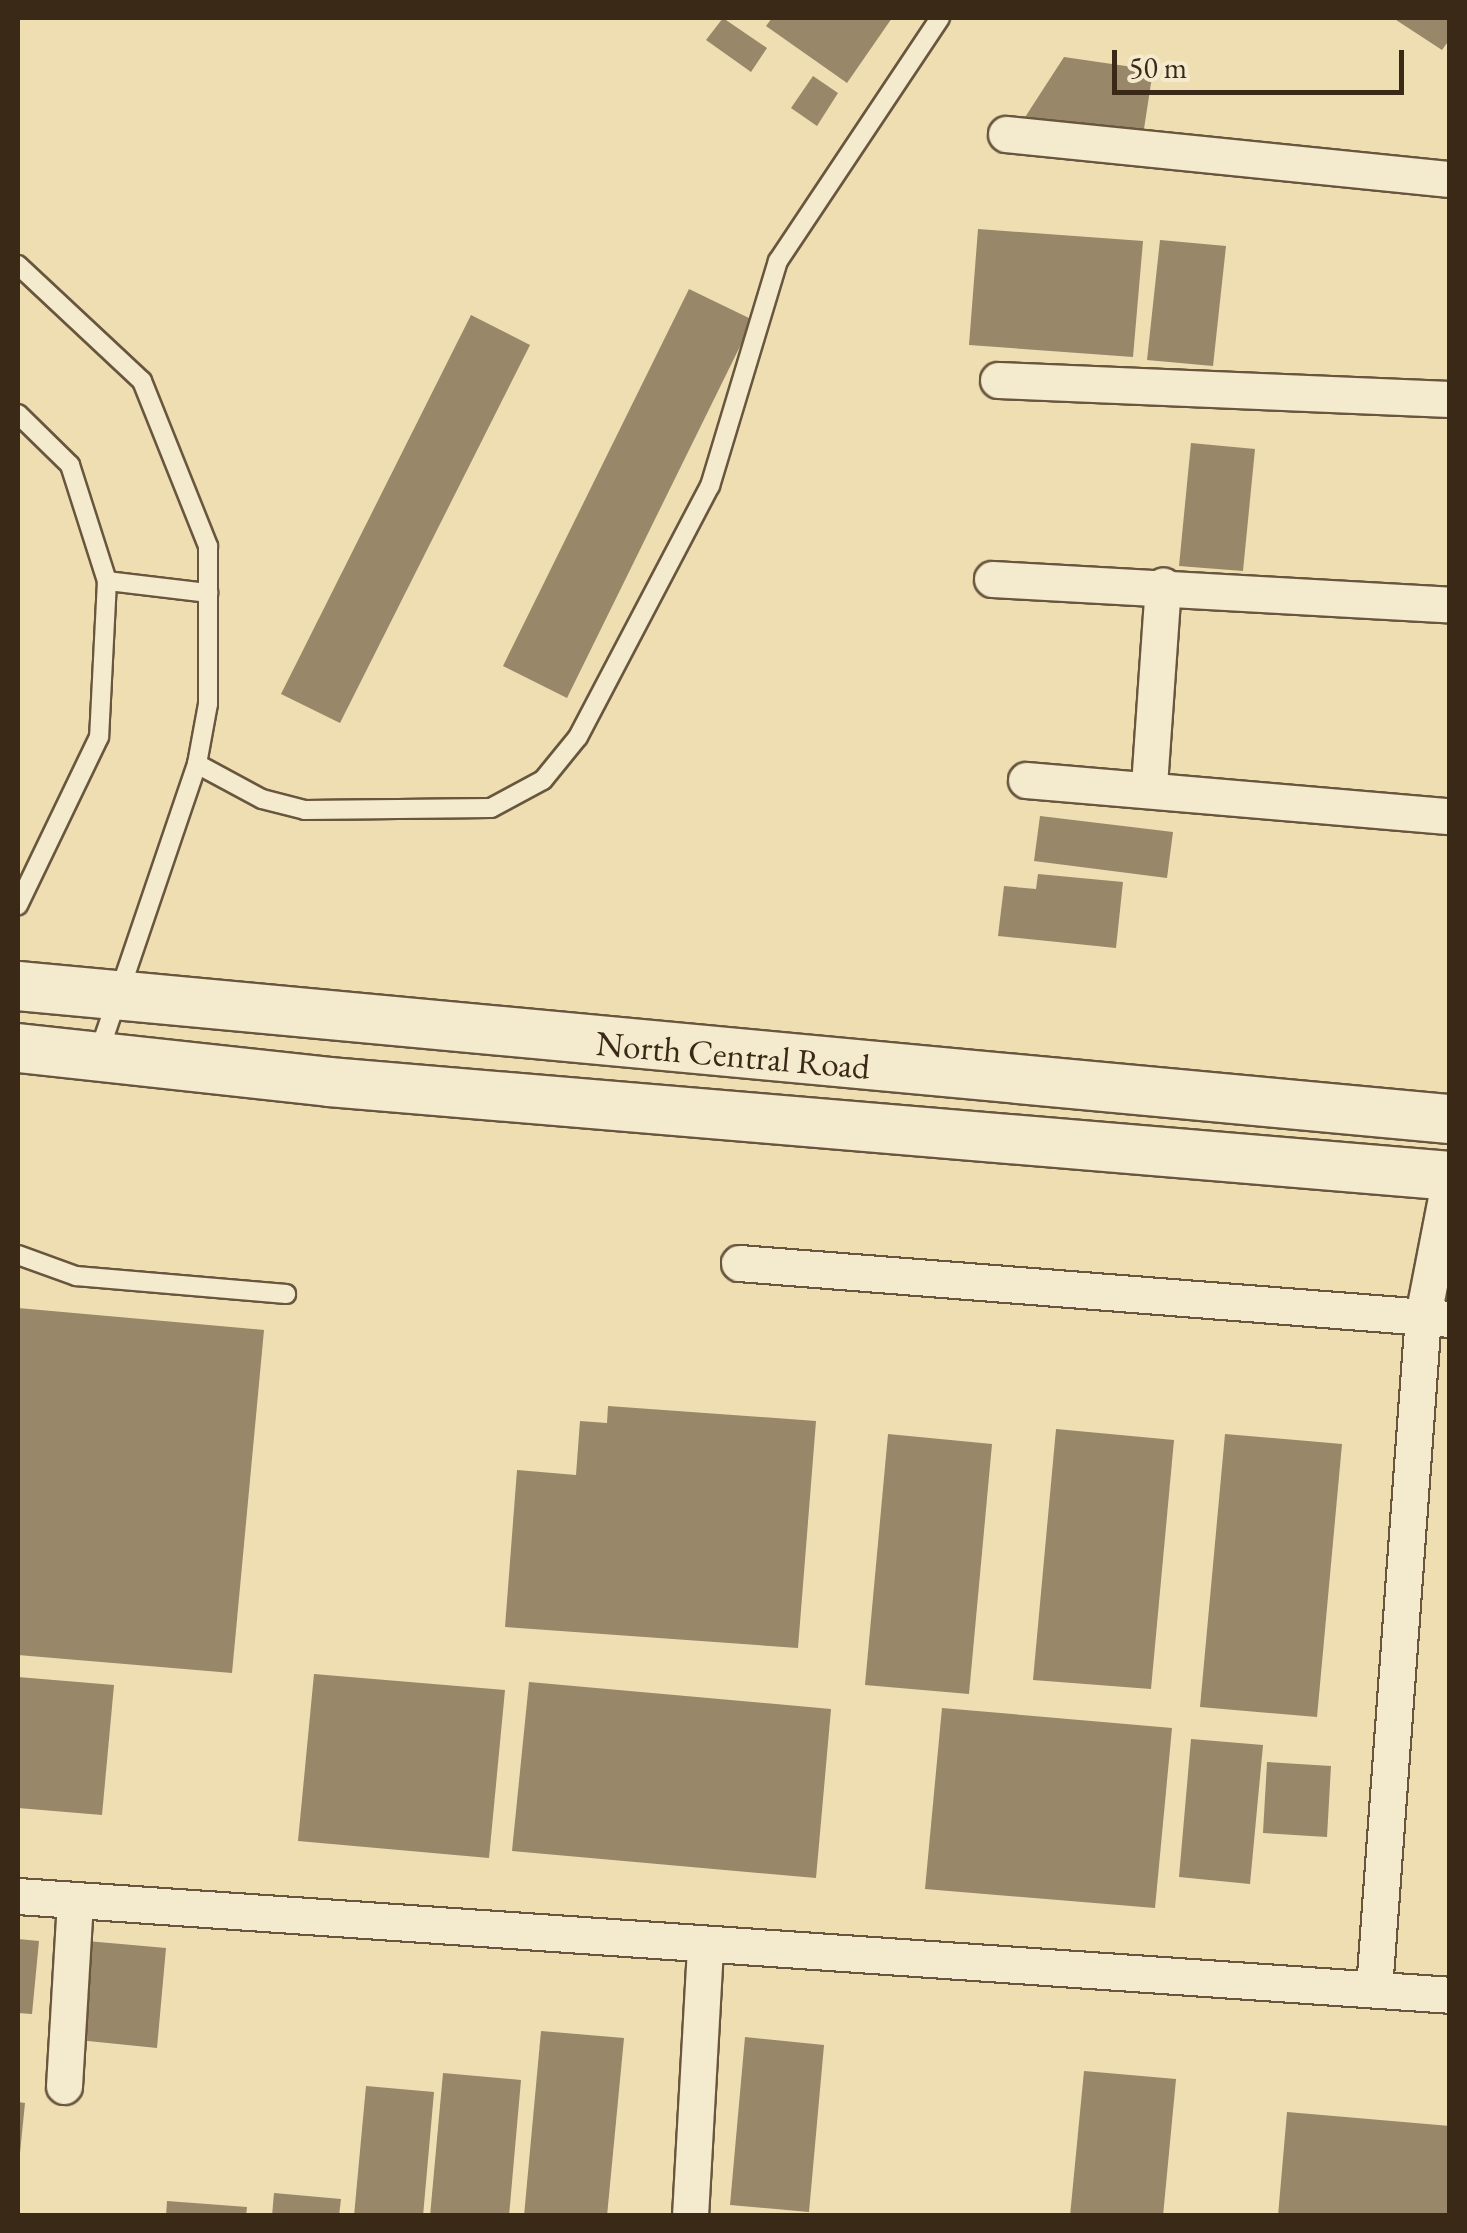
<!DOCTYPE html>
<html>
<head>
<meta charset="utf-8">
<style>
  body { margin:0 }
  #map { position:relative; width:1467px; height:2233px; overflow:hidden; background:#eedeb2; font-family:"EB Garamond",serif }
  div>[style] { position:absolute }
  .building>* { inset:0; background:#988768 }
  .roads { filter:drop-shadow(2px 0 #68563e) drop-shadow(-2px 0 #68563e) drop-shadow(0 2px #68563e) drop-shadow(0 -2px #68563e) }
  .service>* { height:18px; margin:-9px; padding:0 9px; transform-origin:9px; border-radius:9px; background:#f4eacd }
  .minor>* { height:35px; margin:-17.5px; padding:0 17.5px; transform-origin:17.5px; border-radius:17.5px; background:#f4eacd }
  .secondary>* { height:48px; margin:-24px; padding:0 24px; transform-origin:24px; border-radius:24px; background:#f4eacd }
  span { translate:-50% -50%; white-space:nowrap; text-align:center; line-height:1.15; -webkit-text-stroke:10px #f4eacd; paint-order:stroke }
  .street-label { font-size:35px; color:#3b2918 }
  .frame { position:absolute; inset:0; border:20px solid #3b2918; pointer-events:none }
  .scale { position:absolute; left:1112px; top:50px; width:292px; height:45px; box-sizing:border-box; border:5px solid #3b2918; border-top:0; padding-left:12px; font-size:30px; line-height:35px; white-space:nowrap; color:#3b2918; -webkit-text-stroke:8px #f4eacd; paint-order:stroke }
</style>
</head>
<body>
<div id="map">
  <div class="building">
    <i style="clip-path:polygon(723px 18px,767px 48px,751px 72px,706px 40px)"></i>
    <i style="clip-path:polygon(772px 18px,892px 18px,847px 83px,766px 26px)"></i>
    <i style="clip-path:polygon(1393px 18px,1450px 18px,1450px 39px,1442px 50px)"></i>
    <i style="clip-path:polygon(1064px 57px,1153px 70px,1142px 142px,1020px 125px)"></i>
    <i style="clip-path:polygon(813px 76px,838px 93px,817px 126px,791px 108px)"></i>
    <i style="clip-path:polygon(978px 229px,1143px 241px,1133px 357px,969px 345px)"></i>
    <i style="clip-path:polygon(1160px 240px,1226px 246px,1213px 366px,1147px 360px)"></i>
    <i style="clip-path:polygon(689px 289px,753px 320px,567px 698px,503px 666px)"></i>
    <i style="clip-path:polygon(471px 315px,530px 345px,340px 723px,281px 694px)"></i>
    <i style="clip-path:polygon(1191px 443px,1255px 449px,1243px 571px,1179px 566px)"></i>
    <i style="clip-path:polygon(1040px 816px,1173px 832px,1167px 878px,1034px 861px)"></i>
    <i style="clip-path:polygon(1038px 874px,1123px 882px,1116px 948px,998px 936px,1004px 886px,1036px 889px)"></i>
    <i style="clip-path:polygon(18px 1308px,264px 1330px,232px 1673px,18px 1655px)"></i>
    <i style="clip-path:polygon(608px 1406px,816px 1421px,798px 1648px,505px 1627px,517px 1470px,576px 1475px,580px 1421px,607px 1423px)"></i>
    <i style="clip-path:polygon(1056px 1429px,1174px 1440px,1151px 1689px,1033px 1680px)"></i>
    <i style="clip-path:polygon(888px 1434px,992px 1444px,969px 1694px,865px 1685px)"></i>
    <i style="clip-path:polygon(1225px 1434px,1342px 1444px,1317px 1717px,1200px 1707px)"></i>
    <i style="clip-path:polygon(314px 1674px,505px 1690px,489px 1858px,298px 1841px)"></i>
    <i style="clip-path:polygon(18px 1677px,114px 1685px,102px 1815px,18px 1808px)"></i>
    <i style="clip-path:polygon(529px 1682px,831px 1709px,816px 1878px,512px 1851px)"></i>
    <i style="clip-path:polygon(942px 1708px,1172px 1728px,1155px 1908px,925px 1889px)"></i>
    <i style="clip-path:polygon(1191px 1739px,1263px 1745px,1250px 1884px,1179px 1877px)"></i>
    <i style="clip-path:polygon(1267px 1762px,1331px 1766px,1327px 1837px,1263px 1833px)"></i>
    <i style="clip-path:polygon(18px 1939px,39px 1941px,32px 2014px,18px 2013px)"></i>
    <i style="clip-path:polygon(87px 1941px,166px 1948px,157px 2048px,78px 2040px)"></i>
    <i style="clip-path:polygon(541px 2031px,624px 2038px,607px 2216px,524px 2216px)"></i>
    <i style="clip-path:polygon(745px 2037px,824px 2045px,809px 2212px,730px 2205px)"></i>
    <i style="clip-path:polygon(1084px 2071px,1176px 2079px,1163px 2216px,1070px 2216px)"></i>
    <i style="clip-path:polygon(443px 2073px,521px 2080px,509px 2216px,430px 2216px)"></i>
    <i style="clip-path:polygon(366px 2086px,434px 2092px,423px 2216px,354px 2216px)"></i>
    <i style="clip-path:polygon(18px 2102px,25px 2103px,20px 2153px,18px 2153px)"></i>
    <i style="clip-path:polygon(1287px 2112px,1450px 2126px,1450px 2216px,1278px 2216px)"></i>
    <i style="clip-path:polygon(274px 2193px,341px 2199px,339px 2216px,272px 2216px)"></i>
    <i style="clip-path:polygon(167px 2201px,247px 2207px,246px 2216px,166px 2216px)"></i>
  </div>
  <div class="roads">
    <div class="service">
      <i style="left:18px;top:265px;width:170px;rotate:43.1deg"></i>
      <i style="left:142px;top:381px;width:178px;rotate:68.2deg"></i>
      <i style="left:208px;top:546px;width:158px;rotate:90deg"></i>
      <i style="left:208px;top:704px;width:61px;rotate:100.4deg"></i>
      <i style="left:197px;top:764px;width:307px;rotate:108.8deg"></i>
      <i style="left:18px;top:414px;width:73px;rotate:44.4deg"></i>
      <i style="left:70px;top:465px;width:122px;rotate:72.3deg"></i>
      <i style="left:107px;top:581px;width:156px;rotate:92.9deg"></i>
      <i style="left:99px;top:737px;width:187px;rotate:115.7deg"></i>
      <i style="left:107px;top:581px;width:102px;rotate:6.8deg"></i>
      <i style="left:197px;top:764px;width:74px;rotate:28.3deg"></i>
      <i style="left:262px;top:799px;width:44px;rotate:14.3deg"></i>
      <i style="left:305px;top:810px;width:186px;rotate:-0.6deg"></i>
      <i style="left:491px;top:808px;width:59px;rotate:-28.3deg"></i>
      <i style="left:543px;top:780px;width:55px;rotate:-50.9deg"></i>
      <i style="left:578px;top:737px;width:284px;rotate:-62.3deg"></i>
      <i style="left:710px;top:486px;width:235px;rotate:-73.2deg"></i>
      <i style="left:778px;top:261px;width:292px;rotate:-56.3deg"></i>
      <i style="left:18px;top:1255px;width:62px;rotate:19.9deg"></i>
      <i style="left:76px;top:1276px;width:211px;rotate:4.9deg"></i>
    </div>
    <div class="minor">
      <i style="left:1006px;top:134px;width:446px;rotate:5.8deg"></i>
      <i style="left:998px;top:380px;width:452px;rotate:2.4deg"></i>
      <i style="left:992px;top:579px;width:459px;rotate:3.2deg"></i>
      <i style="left:1026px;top:780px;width:426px;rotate:4.9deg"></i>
      <i style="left:1149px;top:785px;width:200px;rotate:-86deg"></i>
      <i style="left:739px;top:1263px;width:713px;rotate:4.5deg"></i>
      <i style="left:18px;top:1896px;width:1435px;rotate:3.95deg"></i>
      <i style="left:1374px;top:1989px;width:675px;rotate:-85.84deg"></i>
      <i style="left:1423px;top:1316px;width:142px;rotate:-79deg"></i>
      <i style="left:64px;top:2086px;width:186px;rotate:-86.6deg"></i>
      <i style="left:690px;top:2216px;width:272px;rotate:-86.8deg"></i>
    </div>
    <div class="secondary">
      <i style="left:18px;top:986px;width:1438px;rotate:5.31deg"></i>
      <i style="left:18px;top:1048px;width:313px;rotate:6.2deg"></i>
      <i style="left:329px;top:1082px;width:1125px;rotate:4.79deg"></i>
    </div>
  </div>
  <div class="street-label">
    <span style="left:733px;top:1055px;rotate:5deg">North Central Road</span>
  </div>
  <div class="frame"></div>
  <div class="scale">50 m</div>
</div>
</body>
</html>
